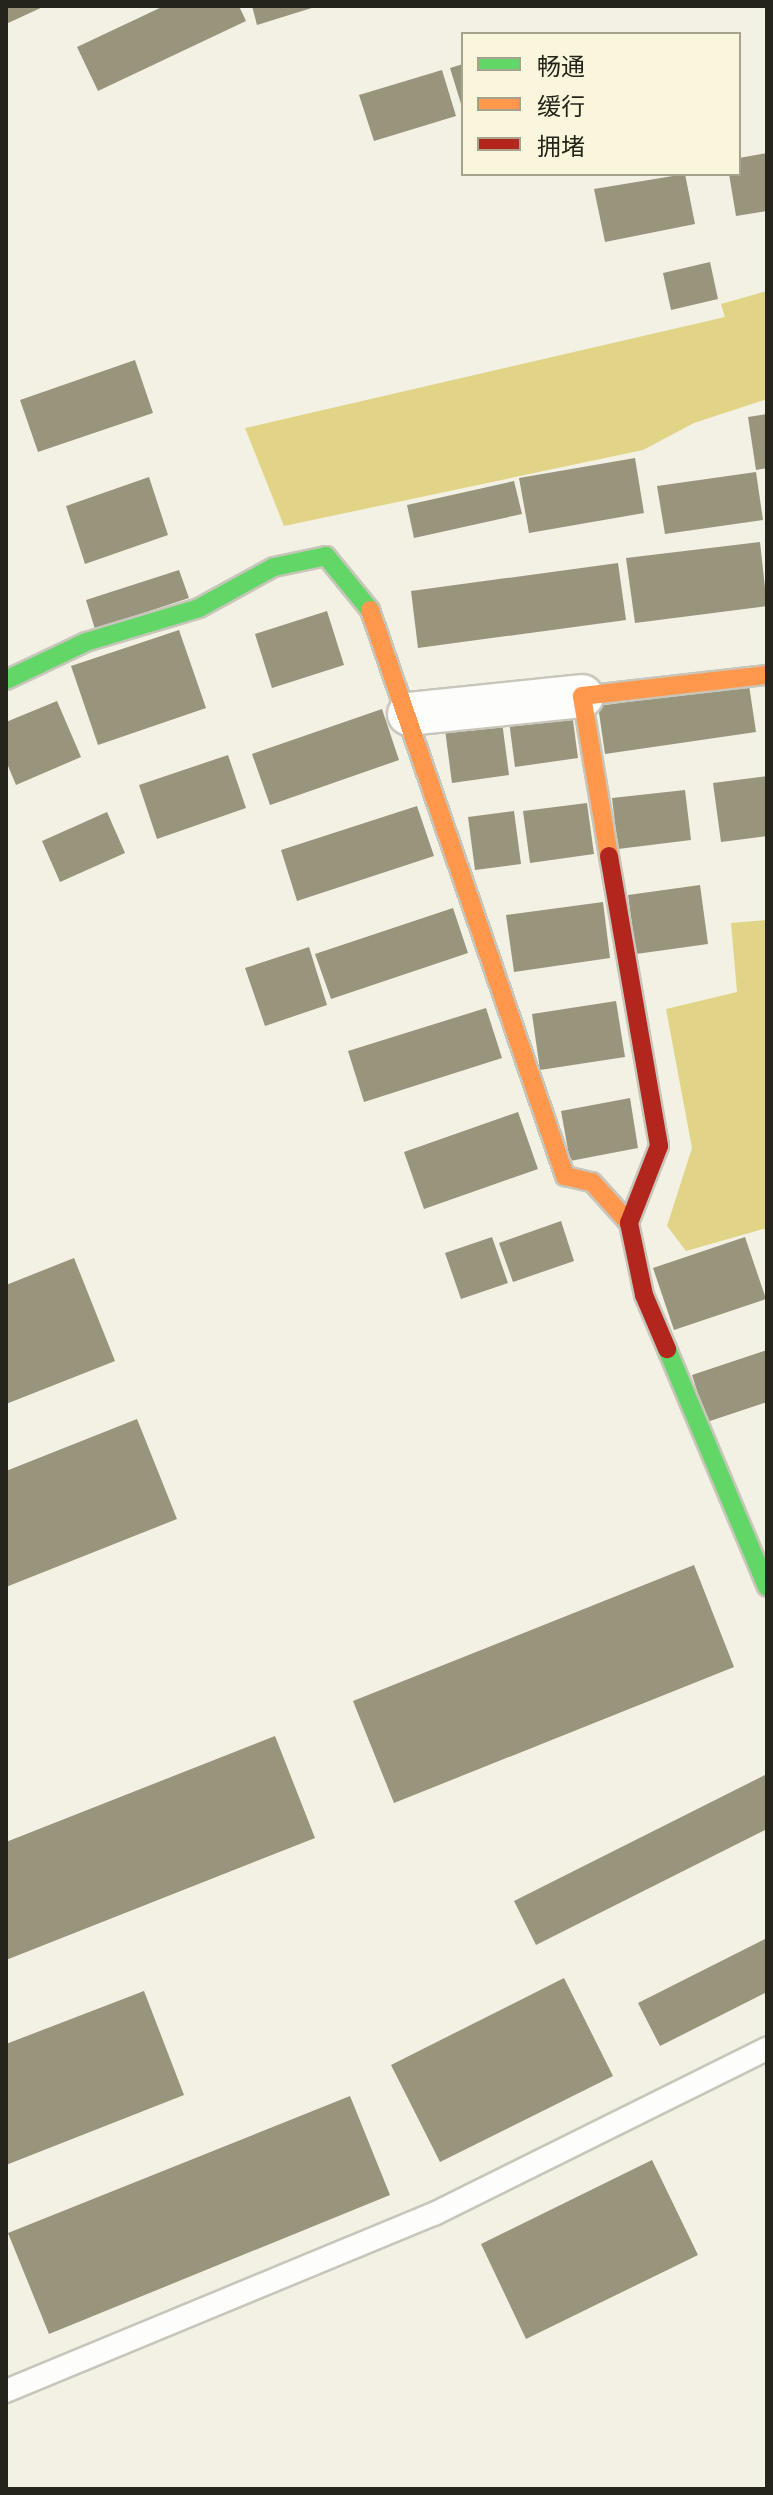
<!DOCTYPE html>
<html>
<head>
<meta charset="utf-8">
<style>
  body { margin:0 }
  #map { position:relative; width:773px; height:2495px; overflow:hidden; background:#f3f1e3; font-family:"Open Sans","Noto Sans SC",sans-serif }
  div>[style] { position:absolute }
  .water>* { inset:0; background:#e1d486 }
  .building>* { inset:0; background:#98957c }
  .roads { filter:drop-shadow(2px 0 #c8c6bb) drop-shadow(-2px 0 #c8c6bb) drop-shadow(0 2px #c8c6bb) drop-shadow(0 -2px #c8c6bb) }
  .lane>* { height:22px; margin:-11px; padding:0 11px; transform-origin:11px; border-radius:11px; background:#fdfdfb }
  .street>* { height:42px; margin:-21px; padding:0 21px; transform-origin:21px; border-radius:21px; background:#fdfdfb }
  .fast>* { height:18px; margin:-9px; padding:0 9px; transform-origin:9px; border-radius:9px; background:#63d668 }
  .slow>* { height:18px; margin:-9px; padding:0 9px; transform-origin:9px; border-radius:9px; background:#ff974d }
  .jam>* { height:18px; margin:-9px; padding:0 9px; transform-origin:9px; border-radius:9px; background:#b3261e }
  span { translate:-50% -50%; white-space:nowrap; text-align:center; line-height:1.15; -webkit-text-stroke:8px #faf6dc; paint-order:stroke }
  .frame { position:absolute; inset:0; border:8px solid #25241a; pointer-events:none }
  .legend { position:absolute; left:461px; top:32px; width:280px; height:144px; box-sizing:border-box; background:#faf6dc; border:2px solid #a5a28e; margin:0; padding:10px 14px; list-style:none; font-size:24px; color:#25241a }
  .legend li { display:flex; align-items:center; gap:16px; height:40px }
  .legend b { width:40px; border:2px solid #a5a28e }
</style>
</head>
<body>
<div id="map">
  <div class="water">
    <i style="clip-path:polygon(767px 291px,767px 399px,694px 423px,643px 450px,284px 526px,245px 428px,725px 317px,721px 304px)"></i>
    <i style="clip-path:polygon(767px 920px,767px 1228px,686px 1251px,667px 1226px,692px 1148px,666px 1009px,737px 992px,731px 923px)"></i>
  </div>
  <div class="building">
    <i style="clip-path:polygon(6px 6px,45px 6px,6px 24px)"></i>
    <i style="clip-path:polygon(164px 6px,239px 6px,246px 21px,98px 91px,77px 47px)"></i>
    <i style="clip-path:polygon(252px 6px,315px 6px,315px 7px,257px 25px)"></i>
    <i style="clip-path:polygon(463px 64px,463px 107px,462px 107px,450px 68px)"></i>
    <i style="clip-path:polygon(442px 70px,456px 116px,374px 141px,359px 95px)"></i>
    <i style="clip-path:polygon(767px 153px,767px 211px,736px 216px,729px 174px,739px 174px,739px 158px)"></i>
    <i style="clip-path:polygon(685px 174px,695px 224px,605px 242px,594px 189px)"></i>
    <i style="clip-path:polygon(710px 262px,718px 299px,671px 310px,663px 273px)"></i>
    <i style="clip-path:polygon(135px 360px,153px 413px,38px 452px,20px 400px)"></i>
    <i style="clip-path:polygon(767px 414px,767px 468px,756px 470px,748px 417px)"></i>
    <i style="clip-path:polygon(635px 458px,644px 513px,529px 533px,519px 478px)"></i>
    <i style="clip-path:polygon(756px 472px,763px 520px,665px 534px,657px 486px)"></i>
    <i style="clip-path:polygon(149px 477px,168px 535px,85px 564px,66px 506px)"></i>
    <i style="clip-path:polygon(514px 481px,522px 514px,414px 538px,407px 505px)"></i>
    <i style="clip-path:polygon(760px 542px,767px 606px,635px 623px,626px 558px)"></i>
    <i style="clip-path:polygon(618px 563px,626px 620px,418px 648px,411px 591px)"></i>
    <i style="clip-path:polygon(179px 570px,189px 598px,95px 629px,86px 600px)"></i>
    <i style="clip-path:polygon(327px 611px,344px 665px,272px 688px,255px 634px)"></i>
    <i style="clip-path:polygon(179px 630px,206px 708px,98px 745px,71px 666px)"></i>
    <i style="clip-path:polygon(749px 685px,756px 732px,605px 754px,598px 706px)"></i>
    <i style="clip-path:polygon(57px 701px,81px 757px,16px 785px,6px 761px,6px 722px)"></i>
    <i style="clip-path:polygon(382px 709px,399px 760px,270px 805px,252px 754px)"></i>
    <i style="clip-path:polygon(572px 713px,578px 758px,515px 767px,509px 721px)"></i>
    <i style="clip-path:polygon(501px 714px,509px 775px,452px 783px,444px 722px)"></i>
    <i style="clip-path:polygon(228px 755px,246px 808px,157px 839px,139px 785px)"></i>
    <i style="clip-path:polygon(767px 776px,767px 836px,721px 842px,713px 783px)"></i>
    <i style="clip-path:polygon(685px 790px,691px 840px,618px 849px,612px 798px)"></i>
    <i style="clip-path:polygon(587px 803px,594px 854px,530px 863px,523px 811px)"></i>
    <i style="clip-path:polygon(417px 806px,434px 856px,297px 901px,281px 850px)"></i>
    <i style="clip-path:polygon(514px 811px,521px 864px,475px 870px,468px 817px)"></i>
    <i style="clip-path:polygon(107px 812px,125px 853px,60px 882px,42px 841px)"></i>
    <i style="clip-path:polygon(700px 885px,708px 944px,636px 954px,628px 895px)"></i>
    <i style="clip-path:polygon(603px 902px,610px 958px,514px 972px,506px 915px)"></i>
    <i style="clip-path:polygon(453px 908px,468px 953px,331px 999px,315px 954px)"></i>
    <i style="clip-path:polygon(309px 947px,327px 1005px,265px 1026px,245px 968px)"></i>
    <i style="clip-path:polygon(616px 1001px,625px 1057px,540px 1070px,532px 1014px)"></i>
    <i style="clip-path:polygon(486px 1008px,502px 1058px,364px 1102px,348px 1051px)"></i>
    <i style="clip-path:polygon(630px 1098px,638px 1148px,570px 1161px,561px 1111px)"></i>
    <i style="clip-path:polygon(518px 1112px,538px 1169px,424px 1209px,404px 1152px)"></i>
    <i style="clip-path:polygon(561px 1221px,574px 1261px,513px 1282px,499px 1243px)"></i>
    <i style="clip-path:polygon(492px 1237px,508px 1283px,461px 1299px,445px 1253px)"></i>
    <i style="clip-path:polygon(745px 1237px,766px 1299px,674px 1330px,653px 1268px)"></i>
    <i style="clip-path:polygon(74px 1258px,115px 1361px,6px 1404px,6px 1285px)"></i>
    <i style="clip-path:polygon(767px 1350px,767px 1402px,707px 1422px,692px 1375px)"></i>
    <i style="clip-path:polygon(137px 1419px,177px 1519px,6px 1587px,6px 1471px)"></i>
    <i style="clip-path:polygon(694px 1565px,734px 1667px,394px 1803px,353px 1701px)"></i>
    <i style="clip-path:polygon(275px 1736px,315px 1838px,6px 1960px,6px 1842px)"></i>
    <i style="clip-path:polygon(767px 1774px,767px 1829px,536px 1945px,514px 1901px)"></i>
    <i style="clip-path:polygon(767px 1938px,767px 1992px,660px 2046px,638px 2003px)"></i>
    <i style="clip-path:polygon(564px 1978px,613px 2076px,440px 2162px,391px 2065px)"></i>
    <i style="clip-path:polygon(144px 1991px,184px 2095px,6px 2165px,6px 2044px)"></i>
    <i style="clip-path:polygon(350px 2096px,390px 2195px,49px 2334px,8px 2233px)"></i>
    <i style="clip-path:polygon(652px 2160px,698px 2255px,526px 2339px,481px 2244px)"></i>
  </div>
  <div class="roads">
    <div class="lane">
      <i style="left:6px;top:2391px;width:463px;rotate:-22.5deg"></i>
      <i style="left:434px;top:2214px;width:372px;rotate:-26.4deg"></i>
    </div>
    <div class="street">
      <i style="left:409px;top:714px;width:174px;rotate:-5.9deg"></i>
    </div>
    <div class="fast">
      <i style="left:6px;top:680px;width:89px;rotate:-25.4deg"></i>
      <i style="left:86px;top:642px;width:118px;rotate:-16.7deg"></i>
      <i style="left:199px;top:608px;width:85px;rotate:-28.7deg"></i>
      <i style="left:274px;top:567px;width:53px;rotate:-11.9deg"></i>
      <i style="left:326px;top:556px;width:70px;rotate:50.8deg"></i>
      <i style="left:667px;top:1349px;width:258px;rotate:67.2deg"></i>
    </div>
    <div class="slow">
      <i style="left:370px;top:610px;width:599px;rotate:70.99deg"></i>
      <i style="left:565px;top:1176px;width:28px;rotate:13deg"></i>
      <i style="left:592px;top:1182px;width:55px;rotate:47.9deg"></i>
      <i style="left:609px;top:856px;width:162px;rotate:-99.6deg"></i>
      <i style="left:582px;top:696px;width:186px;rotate:-6.5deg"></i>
    </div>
    <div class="jam">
      <i style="left:609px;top:856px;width:294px;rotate:80.2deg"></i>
      <i style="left:659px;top:1146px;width:83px;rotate:111.3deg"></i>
      <i style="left:629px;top:1223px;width:74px;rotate:78.2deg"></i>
      <i style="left:644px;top:1295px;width:59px;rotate:66.9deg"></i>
    </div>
  </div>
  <div class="frame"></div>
  <ul class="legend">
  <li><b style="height:10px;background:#63d668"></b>畅通</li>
  <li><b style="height:10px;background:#ff974d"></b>缓行</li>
  <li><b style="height:10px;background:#b3261e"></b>拥堵</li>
  </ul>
</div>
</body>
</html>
